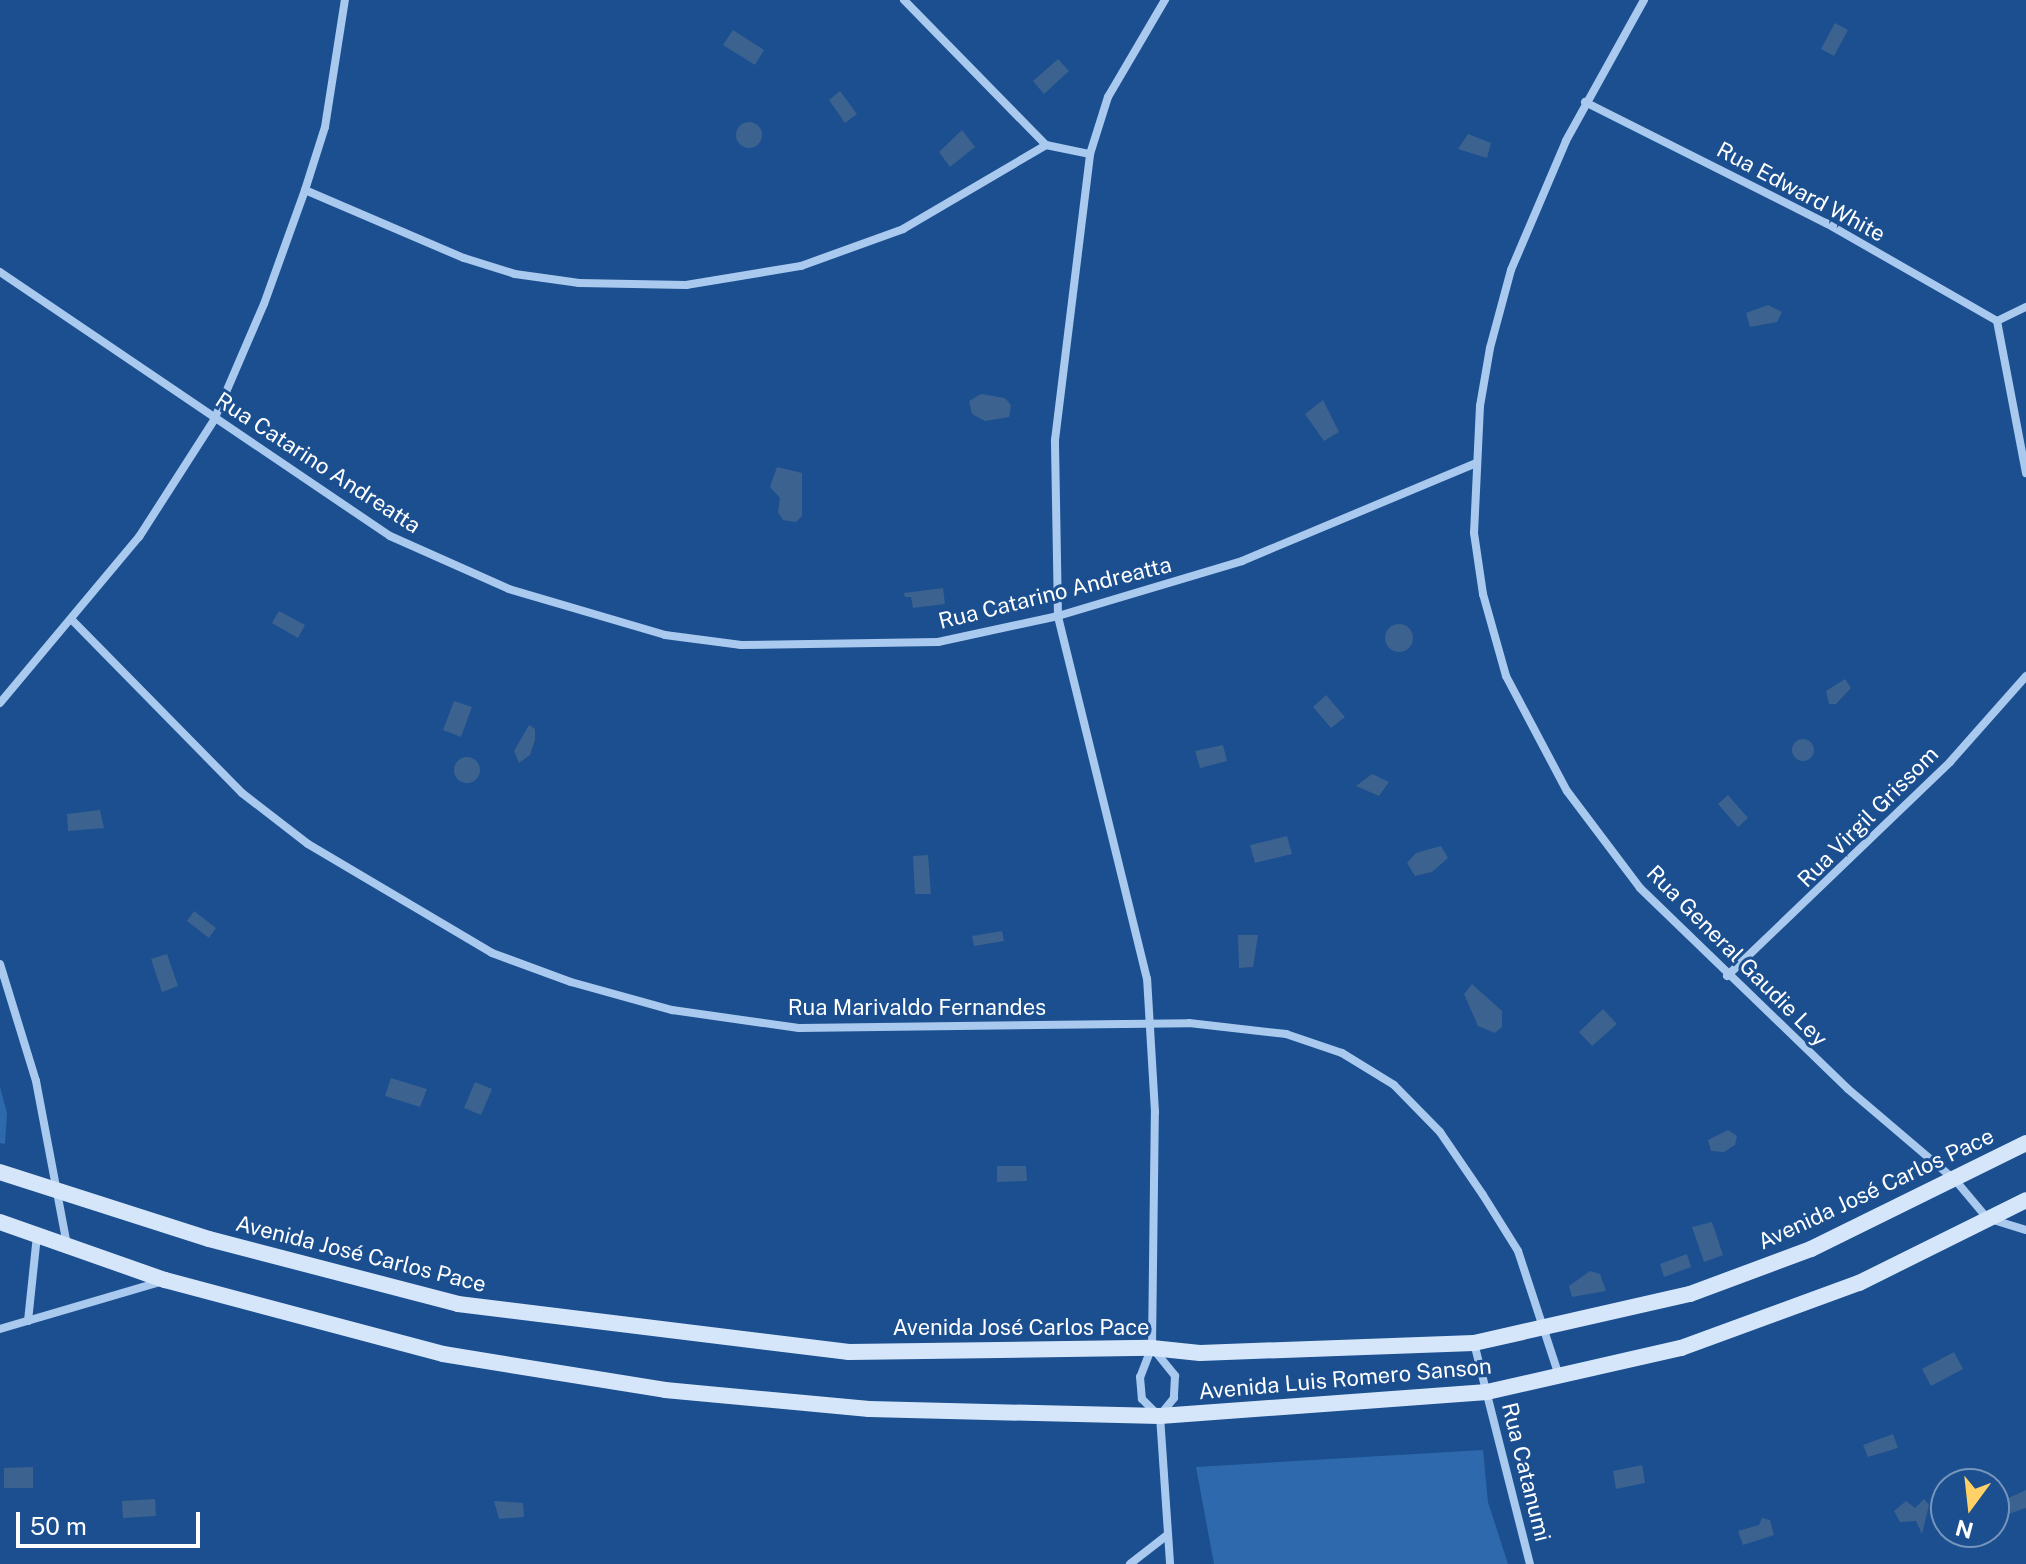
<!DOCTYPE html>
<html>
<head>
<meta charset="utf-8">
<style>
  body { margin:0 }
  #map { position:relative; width:2026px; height:1564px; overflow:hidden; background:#1b4f8f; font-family:"Public Sans",sans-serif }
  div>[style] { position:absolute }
  .green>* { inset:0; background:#2e69ad }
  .water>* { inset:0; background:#3c6290 }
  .round { border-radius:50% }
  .street>* { height:8px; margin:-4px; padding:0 4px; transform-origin:4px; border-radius:4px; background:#a9c9ee }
  .secondary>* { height:16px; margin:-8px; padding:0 8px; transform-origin:8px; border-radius:8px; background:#d6e6fa }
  span { translate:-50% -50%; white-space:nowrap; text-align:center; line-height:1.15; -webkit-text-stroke:6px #1b4f8f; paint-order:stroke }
  .street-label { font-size:22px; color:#fff }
  .north { position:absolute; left:1930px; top:1468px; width:80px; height:80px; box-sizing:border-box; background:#1b4f8f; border:2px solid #7695bc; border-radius:50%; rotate:195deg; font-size:22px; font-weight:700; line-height:32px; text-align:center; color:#fff }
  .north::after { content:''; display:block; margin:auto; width:28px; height:36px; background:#ffd166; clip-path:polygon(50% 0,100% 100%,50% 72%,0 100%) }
  .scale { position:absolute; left:16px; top:1512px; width:184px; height:36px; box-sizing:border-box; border:4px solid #fff; border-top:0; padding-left:10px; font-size:24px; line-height:28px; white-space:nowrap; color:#fff; -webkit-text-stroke:6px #1b4f8f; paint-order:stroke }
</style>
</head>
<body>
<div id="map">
  <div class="green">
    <i style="clip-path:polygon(0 1087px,7px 1113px,5px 1144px,0 1143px)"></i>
    <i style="clip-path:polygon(1483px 1450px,1488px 1502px,1508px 1564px,1214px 1564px,1196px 1467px)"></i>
  </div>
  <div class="water">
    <i style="clip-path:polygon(1835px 23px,1848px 30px,1834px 56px,1821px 49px)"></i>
    <i style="clip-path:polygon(733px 30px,764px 50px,755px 65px,723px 45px)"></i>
    <i style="clip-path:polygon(1058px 59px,1069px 71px,1044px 94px,1033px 81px)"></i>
    <i style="clip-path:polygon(840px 91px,857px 114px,845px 123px,829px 100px)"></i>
    <i class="round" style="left:736px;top:122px;width:26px;height:26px"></i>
    <i style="clip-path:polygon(962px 130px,975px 147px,950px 167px,939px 152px)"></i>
    <i style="clip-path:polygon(1468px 134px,1491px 143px,1487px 158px,1458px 149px)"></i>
    <i style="clip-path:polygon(1768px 305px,1782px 312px,1777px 322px,1750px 327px,1746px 313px)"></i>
    <i style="clip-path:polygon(981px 394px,1005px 398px,1011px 405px,1009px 417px,985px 421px,972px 414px,969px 401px)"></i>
    <i style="clip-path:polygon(1323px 400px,1339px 432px,1324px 441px,1305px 414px)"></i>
    <i style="clip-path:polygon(777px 467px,802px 473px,802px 516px,796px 522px,783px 520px,778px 512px,780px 498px,770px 487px)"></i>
    <i style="clip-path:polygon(943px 588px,945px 604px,913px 608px,911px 597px,905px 597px,904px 593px)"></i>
    <i style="clip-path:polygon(279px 611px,305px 625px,298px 638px,272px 623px)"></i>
    <i class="round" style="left:1385px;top:624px;width:28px;height:28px"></i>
    <i style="clip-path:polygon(1845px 679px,1851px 688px,1836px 704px,1829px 704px,1826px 691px)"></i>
    <i style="clip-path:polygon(1326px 695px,1345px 717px,1331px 728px,1313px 707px)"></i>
    <i style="clip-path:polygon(454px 701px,472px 707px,461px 737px,443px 730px)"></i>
    <i style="clip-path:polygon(529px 725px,535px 729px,535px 740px,530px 755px,519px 763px,514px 751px)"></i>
    <i class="round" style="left:1792px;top:739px;width:22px;height:22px"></i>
    <i style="clip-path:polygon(1223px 745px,1227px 761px,1200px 768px,1195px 751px)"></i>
    <i class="round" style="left:454px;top:757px;width:26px;height:26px"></i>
    <i style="clip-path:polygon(1372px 774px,1389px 782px,1379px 796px,1356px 786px)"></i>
    <i style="clip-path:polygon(1728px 795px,1748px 818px,1738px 827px,1718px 804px)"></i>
    <i style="clip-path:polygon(100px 810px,104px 828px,68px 831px,67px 814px)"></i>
    <i style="clip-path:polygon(1287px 836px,1292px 854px,1255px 863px,1250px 845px)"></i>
    <i style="clip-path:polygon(1441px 846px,1448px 858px,1432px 872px,1415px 876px,1407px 863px,1416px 853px)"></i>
    <i style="clip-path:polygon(928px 855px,931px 894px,915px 894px,913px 856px)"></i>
    <i style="clip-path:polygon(194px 911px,216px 928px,209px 938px,187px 921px)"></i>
    <i style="clip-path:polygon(1002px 931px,1004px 941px,974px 946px,972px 936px)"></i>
    <i style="clip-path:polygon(1238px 935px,1258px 935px,1253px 967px,1239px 968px)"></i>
    <i style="clip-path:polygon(167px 954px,178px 986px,162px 992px,151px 959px)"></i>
    <i style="clip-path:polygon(1472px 984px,1502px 1011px,1502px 1027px,1495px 1033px,1478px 1026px,1464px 994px)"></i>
    <i style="clip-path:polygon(1603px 1009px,1617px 1024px,1592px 1046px,1579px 1032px)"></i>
    <i style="clip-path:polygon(391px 1078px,427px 1089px,420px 1107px,385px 1096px)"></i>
    <i style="clip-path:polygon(475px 1082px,492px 1089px,481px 1115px,464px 1108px)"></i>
    <i style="clip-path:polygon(1728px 1130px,1737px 1136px,1735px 1145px,1724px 1152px,1711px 1151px,1708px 1140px)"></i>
    <i style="clip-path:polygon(997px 1166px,1026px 1166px,1027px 1181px,997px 1182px)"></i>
    <i style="clip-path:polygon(1712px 1222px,1723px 1255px,1704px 1262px,1692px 1227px)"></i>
    <i style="clip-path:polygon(1687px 1254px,1691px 1267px,1664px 1277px,1660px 1264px)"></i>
    <i style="clip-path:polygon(1590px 1271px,1600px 1274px,1606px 1291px,1572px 1297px,1569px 1286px)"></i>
    <i style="clip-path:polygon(1954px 1352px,1963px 1369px,1931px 1386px,1922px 1369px)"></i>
    <i style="clip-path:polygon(1893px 1434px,1898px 1448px,1868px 1457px,1863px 1445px)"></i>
    <i style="clip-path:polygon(1642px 1465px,1645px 1483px,1616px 1489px,1613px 1471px)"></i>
    <i style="clip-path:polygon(33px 1467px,33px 1488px,4px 1488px,4px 1468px)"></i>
    <i style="clip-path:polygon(2026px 1490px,2026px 1508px,2008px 1514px,2004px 1500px)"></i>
    <i style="clip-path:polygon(155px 1499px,156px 1516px,123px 1518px,122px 1501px)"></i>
    <i style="clip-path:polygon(1924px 1499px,1929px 1505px,1922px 1534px,1916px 1521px,1900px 1522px,1894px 1511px,1906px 1501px,1915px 1508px)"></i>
    <i style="clip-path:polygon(494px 1501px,523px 1503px,524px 1517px,499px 1519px)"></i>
    <i style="clip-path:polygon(1762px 1518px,1770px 1520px,1774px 1535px,1743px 1545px,1738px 1531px,1759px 1525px)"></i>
  </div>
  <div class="street">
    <i style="left:904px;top:0;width:203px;rotate:45.6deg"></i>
    <i style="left:1046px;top:145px;width:45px;rotate:11.6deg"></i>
    <i style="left:1644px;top:0;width:161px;rotate:119deg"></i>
    <i style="left:1566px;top:141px;width:140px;rotate:113.1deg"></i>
    <i style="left:1511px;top:270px;width:81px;rotate:105.1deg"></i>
    <i style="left:1490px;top:348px;width:59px;rotate:99.8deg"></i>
    <i style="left:1480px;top:406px;width:127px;rotate:92.7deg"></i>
    <i style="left:1474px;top:533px;width:62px;rotate:81.6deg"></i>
    <i style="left:1483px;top:594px;width:85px;rotate:74.3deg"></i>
    <i style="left:1506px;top:676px;width:130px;rotate:62.1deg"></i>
    <i style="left:1567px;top:791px;width:121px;rotate:53deg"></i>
    <i style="left:1640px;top:888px;width:289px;rotate:44deg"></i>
    <i style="left:1848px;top:1089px;width:142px;rotate:40.4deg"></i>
    <i style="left:1956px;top:1181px;width:48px;rotate:50deg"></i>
    <i style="left:1987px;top:1218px;width:41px;rotate:17.1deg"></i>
    <i style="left:1585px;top:102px;width:270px;rotate:26.7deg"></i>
    <i style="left:1826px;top:223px;width:197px;rotate:29.8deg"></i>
    <i style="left:305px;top:190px;width:173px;rotate:23.2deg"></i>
    <i style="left:464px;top:258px;width:53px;rotate:17.4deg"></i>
    <i style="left:515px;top:274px;width:65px;rotate:8deg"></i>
    <i style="left:579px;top:283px;width:107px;rotate:1.1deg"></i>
    <i style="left:686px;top:285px;width:117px;rotate:-9.4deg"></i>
    <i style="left:801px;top:266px;width:109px;rotate:-19.9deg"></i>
    <i style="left:903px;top:229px;width:166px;rotate:-30.4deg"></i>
    <i style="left:0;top:272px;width:471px;rotate:34.1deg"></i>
    <i style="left:390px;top:536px;width:130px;rotate:24deg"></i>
    <i style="left:509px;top:589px;width:163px;rotate:16.4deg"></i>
    <i style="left:665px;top:635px;width:77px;rotate:7.5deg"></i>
    <i style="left:741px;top:645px;width:197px;rotate:-0.9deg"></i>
    <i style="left:938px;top:642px;width:123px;rotate:-12.2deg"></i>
    <i style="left:1058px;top:616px;width:192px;rotate:-16.6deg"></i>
    <i style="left:1242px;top:561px;width:254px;rotate:-22.7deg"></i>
    <i style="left:1997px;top:321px;width:155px;rotate:79.2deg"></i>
    <i style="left:1997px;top:321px;width:32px;rotate:-26deg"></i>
    <i style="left:73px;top:621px;width:241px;rotate:45.5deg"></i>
    <i style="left:242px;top:793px;width:83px;rotate:37.7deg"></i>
    <i style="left:308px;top:844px;width:214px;rotate:30.6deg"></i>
    <i style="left:492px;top:953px;width:84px;rotate:20.2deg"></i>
    <i style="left:571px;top:982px;width:105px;rotate:15.5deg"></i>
    <i style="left:672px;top:1010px;width:128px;rotate:8.1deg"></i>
    <i style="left:799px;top:1028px;width:390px;rotate:-0.7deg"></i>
    <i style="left:1189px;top:1023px;width:98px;rotate:6.5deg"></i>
    <i style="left:1286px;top:1034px;width:59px;rotate:18.7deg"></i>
    <i style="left:1342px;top:1053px;width:61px;rotate:31.6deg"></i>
    <i style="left:1394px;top:1085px;width:66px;rotate:45.6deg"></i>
    <i style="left:1440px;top:1132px;width:76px;rotate:55.7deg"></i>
    <i style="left:1483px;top:1195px;width:66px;rotate:58deg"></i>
    <i style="left:1518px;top:1251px;width:132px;rotate:71.8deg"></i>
    <i style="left:0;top:703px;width:217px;rotate:-50.1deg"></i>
    <i style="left:139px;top:537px;width:139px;rotate:-57.3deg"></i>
    <i style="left:214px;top:420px;width:126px;rotate:-66.7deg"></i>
    <i style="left:264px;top:304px;width:121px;rotate:-70.2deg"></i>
    <i style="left:305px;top:190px;width:66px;rotate:-72.4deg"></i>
    <i style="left:325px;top:127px;width:129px;rotate:-81.1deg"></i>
    <i style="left:0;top:964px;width:122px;rotate:72.9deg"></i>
    <i style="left:36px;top:1081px;width:167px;rotate:79.3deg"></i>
    <i style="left:1727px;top:976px;width:309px;rotate:-43.8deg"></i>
    <i style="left:1950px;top:762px;width:115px;rotate:-48.5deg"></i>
    <i style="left:28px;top:1321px;width:86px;rotate:-84deg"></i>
    <i style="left:0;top:1329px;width:167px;rotate:-16.4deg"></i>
    <i style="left:1474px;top:1343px;width:228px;rotate:75.8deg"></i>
    <i style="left:1152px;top:1347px;width:235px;rotate:-89.3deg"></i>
    <i style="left:1155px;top:1112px;width:133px;rotate:-93.4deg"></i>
    <i style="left:1147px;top:979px;width:374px;rotate:-103.8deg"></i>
    <i style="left:1058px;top:616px;width:176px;rotate:-91deg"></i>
    <i style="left:1055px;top:440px;width:288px;rotate:-83deg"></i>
    <i style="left:1090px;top:154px;width:60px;rotate:-72.5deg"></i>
    <i style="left:1108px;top:97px;width:113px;rotate:-59.6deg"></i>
    <i style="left:1151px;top:1349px;width:30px;rotate:111deg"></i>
    <i style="left:1140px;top:1377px;width:22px;rotate:85deg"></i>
    <i style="left:1142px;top:1399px;width:21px;rotate:45deg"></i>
    <i style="left:1155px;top:1351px;width:32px;rotate:51deg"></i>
    <i style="left:1175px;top:1376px;width:22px;rotate:93deg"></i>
    <i style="left:1174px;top:1398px;width:19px;rotate:129deg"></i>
    <i style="left:1160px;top:1416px;width:148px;rotate:86.1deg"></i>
    <i style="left:1130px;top:1564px;width:46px;rotate:-37.9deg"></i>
  </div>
  <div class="secondary">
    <i style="left:0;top:1172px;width:219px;rotate:17.8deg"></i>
    <i style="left:209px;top:1239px;width:257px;rotate:14.6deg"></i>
    <i style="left:458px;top:1304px;width:394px;rotate:7deg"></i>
    <i style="left:849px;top:1352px;width:303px;rotate:-0.8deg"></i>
    <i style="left:1152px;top:1348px;width:48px;rotate:5.9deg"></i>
    <i style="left:1200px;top:1353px;width:274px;rotate:-2.1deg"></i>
    <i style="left:1474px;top:1343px;width:221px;rotate:-12.8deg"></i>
    <i style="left:1690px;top:1294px;width:129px;rotate:-20.4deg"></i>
    <i style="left:1811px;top:1249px;width:240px;rotate:-26.2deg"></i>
    <i style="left:0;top:1222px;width:175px;rotate:19.4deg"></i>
    <i style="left:165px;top:1280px;width:288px;rotate:14.9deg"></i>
    <i style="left:443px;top:1354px;width:225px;rotate:9.2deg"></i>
    <i style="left:665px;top:1390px;width:205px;rotate:5.3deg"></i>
    <i style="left:869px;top:1409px;width:291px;rotate:1.4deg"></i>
    <i style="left:1160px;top:1416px;width:328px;rotate:-4.2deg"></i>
    <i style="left:1487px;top:1392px;width:199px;rotate:-12.8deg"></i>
    <i style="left:1681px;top:1348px;width:189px;rotate:-20.1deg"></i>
    <i style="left:1859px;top:1283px;width:186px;rotate:-26.4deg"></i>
  </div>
  <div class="street-label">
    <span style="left:1801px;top:192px;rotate:28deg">Rua Edward White</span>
    <span style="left:318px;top:463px;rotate:33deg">Rua Catarino Andreatta</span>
    <span style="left:1055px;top:593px;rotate:-14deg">Rua Catarino Andreatta</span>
    <span style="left:1868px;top:817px;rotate:-45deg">Rua Virgil Grissom</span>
    <span style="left:1737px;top:956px;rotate:45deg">Rua General Gaudie Ley</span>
    <span style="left:917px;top:1008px">Rua Marivaldo Fernandes</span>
    <span style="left:1876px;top:1189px;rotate:-25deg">Avenida José Carlos Pace</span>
    <span style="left:361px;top:1254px;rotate:14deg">Avenida José Carlos Pace</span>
    <span style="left:1021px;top:1328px">Avenida José Carlos Pace</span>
    <span style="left:1345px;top:1379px;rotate:-5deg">Avenida Luis Romero Sanson</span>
    <span style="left:1526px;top:1472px;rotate:76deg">Rua Catanumi</span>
  </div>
  <div class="north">N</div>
  <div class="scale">50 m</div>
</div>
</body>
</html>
